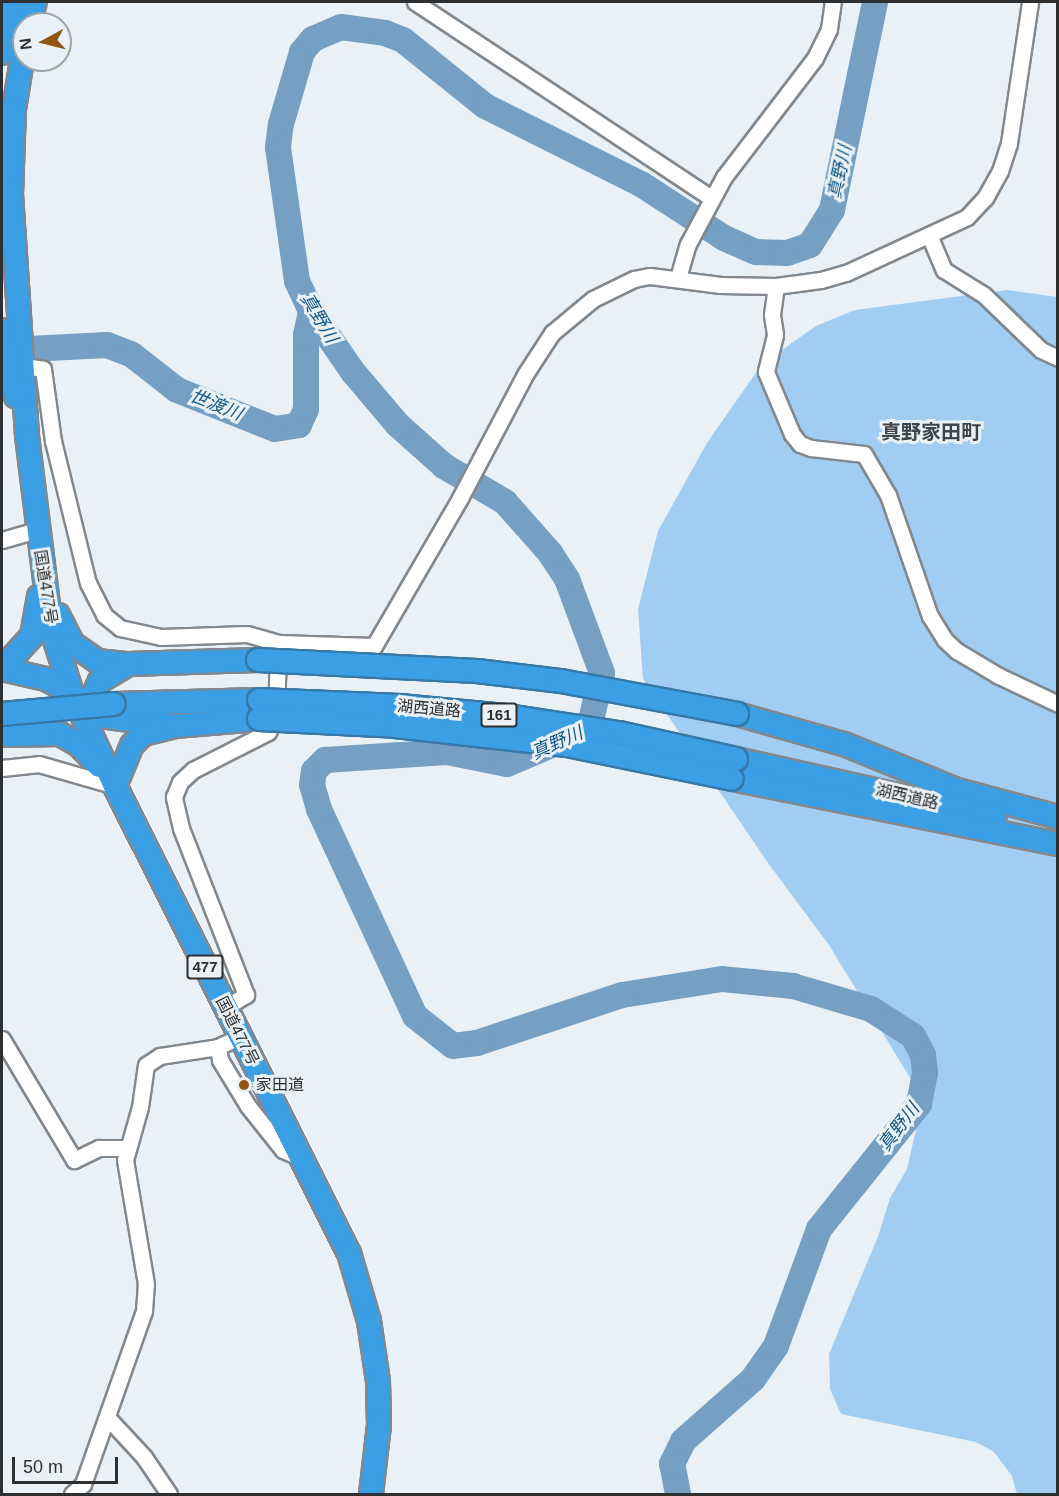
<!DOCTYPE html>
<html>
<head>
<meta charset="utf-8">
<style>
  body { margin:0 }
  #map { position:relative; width:1059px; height:1496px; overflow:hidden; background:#eaf1f6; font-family:Arial,"Noto Sans JP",sans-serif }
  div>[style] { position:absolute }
  .green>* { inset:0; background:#a1cdf2 }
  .river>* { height:26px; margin:-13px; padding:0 13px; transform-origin:13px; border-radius:13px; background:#75a0c3 }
  .roads { filter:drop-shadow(2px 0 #82888d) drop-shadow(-2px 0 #82888d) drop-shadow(0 2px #82888d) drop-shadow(0 -2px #82888d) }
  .minor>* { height:15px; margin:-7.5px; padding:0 7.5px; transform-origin:7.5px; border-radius:7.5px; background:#fff }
  .highway>* { height:22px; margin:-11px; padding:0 11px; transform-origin:11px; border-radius:11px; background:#3b9fe5 }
  .bridges { filter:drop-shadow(2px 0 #3678a6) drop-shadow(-2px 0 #3678a6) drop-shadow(0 2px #3678a6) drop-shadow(0 -2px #3678a6) }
  .highway-bridge>* { height:22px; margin:-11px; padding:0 11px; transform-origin:11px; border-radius:11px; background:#3b9fe5 }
  .dots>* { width:16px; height:16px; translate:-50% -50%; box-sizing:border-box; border:3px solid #eaf1f6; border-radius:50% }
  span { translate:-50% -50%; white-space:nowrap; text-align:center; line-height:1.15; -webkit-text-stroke:6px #eaf1f6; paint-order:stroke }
  .shield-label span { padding:2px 4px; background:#eaf1f6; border:2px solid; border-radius:4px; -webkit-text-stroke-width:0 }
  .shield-label { font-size:15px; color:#2d2f31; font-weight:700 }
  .street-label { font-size:16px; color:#2d2f31 }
  .poi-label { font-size:16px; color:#2d2f31 }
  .left { translate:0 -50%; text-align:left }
  .water-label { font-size:18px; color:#115886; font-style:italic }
  .quarter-label { font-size:20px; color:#3f4448; font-weight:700 }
  .frame { position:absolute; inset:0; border:3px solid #2d2f31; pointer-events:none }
  .north { position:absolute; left:12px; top:12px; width:60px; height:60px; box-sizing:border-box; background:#eaf1f6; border:2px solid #9ea3a7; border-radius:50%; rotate:263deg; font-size:16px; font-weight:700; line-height:24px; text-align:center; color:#2d2f31 }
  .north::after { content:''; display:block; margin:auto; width:21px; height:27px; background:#8f5511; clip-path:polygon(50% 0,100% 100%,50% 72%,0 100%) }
  .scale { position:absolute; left:12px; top:1457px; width:106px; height:27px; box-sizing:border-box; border:3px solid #2d2f31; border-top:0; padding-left:8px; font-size:18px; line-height:21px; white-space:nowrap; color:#2d2f31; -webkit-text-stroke:4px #eaf1f6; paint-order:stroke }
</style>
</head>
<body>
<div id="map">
  <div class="green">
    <i style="clip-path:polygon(1007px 290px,1057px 297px,1057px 1494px,1017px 1494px,1012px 1476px,994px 1452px,976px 1442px,841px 1414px,830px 1389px,829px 1354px,879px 1234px,890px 1198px,907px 1169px,923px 1099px,829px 945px,768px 863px,643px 679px,638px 609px,658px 531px,707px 443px,762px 364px,816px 326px,855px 310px)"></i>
  </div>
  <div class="river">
    <i style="left:29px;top:349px;width:78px;rotate:-2.9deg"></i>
    <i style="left:107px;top:345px;width:26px;rotate:21deg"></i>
    <i style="left:131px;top:354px;width:58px;rotate:38deg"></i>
    <i style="left:177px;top:390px;width:105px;rotate:21.7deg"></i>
    <i style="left:275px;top:429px;width:24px;rotate:-9deg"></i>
    <i style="left:299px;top:425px;width:17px;rotate:-66deg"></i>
    <i style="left:306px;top:409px;width:74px;rotate:-90deg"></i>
    <i style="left:306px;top:335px;width:25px;rotate:-78deg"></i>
    <i style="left:678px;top:1494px;width:31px;rotate:-101deg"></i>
    <i style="left:672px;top:1464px;width:25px;rotate:-64deg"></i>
    <i style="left:683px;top:1441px;width:94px;rotate:-41.5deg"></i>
    <i style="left:753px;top:1379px;width:40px;rotate:-55.1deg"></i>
    <i style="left:776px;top:1346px;width:125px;rotate:-69.8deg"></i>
    <i style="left:819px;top:1229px;width:160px;rotate:-51.3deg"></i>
    <i style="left:919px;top:1104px;width:32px;rotate:-79deg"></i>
    <i style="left:925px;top:1073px;width:18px;rotate:-96deg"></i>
    <i style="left:923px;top:1055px;width:21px;rotate:-118deg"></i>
    <i style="left:913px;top:1036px;width:50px;rotate:-147.3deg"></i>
    <i style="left:871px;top:1009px;width:81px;rotate:-163.6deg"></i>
    <i style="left:793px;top:986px;width:71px;rotate:-174.4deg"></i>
    <i style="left:722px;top:979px;width:101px;rotate:170.9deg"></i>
    <i style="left:622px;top:995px;width:153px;rotate:161.7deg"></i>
    <i style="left:477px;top:1043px;width:24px;rotate:173deg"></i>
    <i style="left:453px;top:1046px;width:48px;rotate:-141.7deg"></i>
    <i style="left:415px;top:1016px;width:228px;rotate:-114.9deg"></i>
    <i style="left:319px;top:809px;width:25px;rotate:-106deg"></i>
    <i style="left:312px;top:785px;width:14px;rotate:-82deg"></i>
    <i style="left:314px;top:771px;width:16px;rotate:-45deg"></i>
    <i style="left:325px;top:760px;width:122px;rotate:-3.8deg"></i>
    <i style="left:447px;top:752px;width:61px;rotate:11.3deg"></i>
    <i style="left:507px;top:764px;width:89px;rotate:-23.1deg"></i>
    <i style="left:589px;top:729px;width:57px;rotate:-76.9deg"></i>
    <i style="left:602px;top:673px;width:100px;rotate:-110.4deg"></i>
    <i style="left:567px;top:579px;width:30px;rotate:-123deg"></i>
    <i style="left:551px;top:554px;width:69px;rotate:-131.5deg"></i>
    <i style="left:505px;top:502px;width:71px;rotate:-149.5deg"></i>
    <i style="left:444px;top:466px;width:62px;rotate:-138.3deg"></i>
    <i style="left:398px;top:425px;width:70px;rotate:-130.3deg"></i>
    <i style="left:353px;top:372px;width:74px;rotate:-124.5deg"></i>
    <i style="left:311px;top:311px;width:33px;rotate:-115deg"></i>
    <i style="left:297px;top:281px;width:135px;rotate:-98.1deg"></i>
    <i style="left:278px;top:147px;width:23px;rotate:-83deg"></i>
    <i style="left:281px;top:124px;width:75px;rotate:-73.7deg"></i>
    <i style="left:302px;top:52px;width:17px;rotate:-50deg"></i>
    <i style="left:313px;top:39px;width:30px;rotate:-23deg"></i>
    <i style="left:341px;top:27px;width:44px;rotate:7.8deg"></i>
    <i style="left:385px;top:33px;width:19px;rotate:21deg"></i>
    <i style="left:403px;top:40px;width:105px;rotate:38.8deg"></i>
    <i style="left:485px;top:106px;width:174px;rotate:26.6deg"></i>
    <i style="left:641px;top:184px;width:99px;rotate:33deg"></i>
    <i style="left:724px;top:238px;width:35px;rotate:24deg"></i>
    <i style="left:756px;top:252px;width:31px;rotate:2deg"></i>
    <i style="left:787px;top:253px;width:24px;rotate:-19deg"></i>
    <i style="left:810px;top:245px;width:41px;rotate:-57.8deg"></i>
    <i style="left:832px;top:210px;width:212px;rotate:-78.3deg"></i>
  </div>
  <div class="roads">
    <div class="minor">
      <i style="left:415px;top:2px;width:355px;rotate:33.5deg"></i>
      <i style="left:929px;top:235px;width:38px;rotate:67deg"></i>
      <i style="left:944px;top:270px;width:47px;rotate:32deg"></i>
      <i style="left:984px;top:295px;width:79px;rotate:44deg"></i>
      <i style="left:1041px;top:350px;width:19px;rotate:25deg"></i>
      <i style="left:678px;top:278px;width:35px;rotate:-74deg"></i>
      <i style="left:688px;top:244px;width:76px;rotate:-61.8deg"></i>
      <i style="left:724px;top:177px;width:150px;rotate:-52.6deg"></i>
      <i style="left:815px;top:58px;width:32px;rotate:-64deg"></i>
      <i style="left:829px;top:29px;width:27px;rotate:-82deg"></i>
      <i style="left:776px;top:286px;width:29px;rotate:98deg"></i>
      <i style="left:772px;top:315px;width:20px;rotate:81deg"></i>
      <i style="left:775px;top:335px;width:38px;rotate:104deg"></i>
      <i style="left:766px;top:372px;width:67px;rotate:67.2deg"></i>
      <i style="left:792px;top:434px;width:13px;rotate:51deg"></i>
      <i style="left:800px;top:444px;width:12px;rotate:20deg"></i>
      <i style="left:811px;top:448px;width:53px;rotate:6.5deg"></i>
      <i style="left:864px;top:454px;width:48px;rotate:59.7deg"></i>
      <i style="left:888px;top:495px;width:128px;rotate:70.9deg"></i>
      <i style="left:930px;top:616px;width:28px;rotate:58deg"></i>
      <i style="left:945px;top:640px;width:16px;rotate:43deg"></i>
      <i style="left:957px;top:651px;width:49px;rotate:30.8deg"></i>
      <i style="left:999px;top:676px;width:65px;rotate:25.4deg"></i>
      <i style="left:16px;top:365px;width:27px;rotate:8deg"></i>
      <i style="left:43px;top:369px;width:73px;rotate:82.1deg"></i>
      <i style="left:53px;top:441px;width:146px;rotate:76.2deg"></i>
      <i style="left:88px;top:583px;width:36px;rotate:63deg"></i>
      <i style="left:104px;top:615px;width:21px;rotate:39deg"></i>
      <i style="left:120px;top:628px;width:42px;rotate:12.4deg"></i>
      <i style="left:161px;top:637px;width:86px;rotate:-2deg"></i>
      <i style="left:247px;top:634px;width:32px;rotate:16deg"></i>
      <i style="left:278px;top:643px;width:96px;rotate:1.8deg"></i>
      <i style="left:374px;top:646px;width:171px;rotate:-59.8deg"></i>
      <i style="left:460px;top:498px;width:141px;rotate:-62.2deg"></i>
      <i style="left:526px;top:373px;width:48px;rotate:-57deg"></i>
      <i style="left:552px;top:333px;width:53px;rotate:-39.7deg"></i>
      <i style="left:593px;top:299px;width:46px;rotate:-26deg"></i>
      <i style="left:634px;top:279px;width:16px;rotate:-11deg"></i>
      <i style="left:650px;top:276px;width:71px;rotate:7.3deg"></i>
      <i style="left:720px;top:285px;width:56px;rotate:1deg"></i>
      <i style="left:776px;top:286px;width:45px;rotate:-7.6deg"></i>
      <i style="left:821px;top:280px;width:26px;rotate:-16deg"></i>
      <i style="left:846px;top:273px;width:133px;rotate:-24.8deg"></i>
      <i style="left:967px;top:217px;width:26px;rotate:-47deg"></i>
      <i style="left:985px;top:198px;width:31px;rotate:-61deg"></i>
      <i style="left:1000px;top:171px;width:29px;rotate:-72deg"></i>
      <i style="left:1009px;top:143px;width:143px;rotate:-81.5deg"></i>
      <i style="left:2px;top:540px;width:36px;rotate:-16deg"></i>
      <i style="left:2px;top:768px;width:37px;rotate:-6deg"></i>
      <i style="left:39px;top:764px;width:79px;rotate:16.1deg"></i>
      <i style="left:224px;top:1008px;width:26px;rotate:-31deg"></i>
      <i style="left:246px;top:995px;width:179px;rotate:-111.3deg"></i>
      <i style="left:181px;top:828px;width:32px;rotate:-103deg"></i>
      <i style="left:174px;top:797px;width:16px;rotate:-68deg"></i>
      <i style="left:180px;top:782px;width:18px;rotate:-43deg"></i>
      <i style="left:193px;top:770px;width:84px;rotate:-26.9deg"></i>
      <i style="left:268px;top:732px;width:19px;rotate:-65deg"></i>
      <i style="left:276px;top:715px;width:63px;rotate:-88.2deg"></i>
      <i style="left:239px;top:1037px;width:23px;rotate:155deg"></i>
      <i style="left:218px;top:1047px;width:13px;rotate:81deg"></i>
      <i style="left:220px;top:1060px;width:54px;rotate:58.7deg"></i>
      <i style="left:248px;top:1106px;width:56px;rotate:51.5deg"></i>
      <i style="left:283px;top:1150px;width:21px;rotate:23deg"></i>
      <i style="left:2px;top:1039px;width:141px;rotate:59.2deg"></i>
      <i style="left:74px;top:1160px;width:28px;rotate:-26deg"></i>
      <i style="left:99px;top:1148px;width:27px"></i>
      <i style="left:107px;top:1417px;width:54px;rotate:47.2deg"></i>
      <i style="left:144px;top:1457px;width:45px;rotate:56deg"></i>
      <i style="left:72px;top:1494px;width:15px;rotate:-42deg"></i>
      <i style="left:83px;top:1484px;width:183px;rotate:-70.6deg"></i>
      <i style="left:144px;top:1311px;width:27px;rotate:-86deg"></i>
      <i style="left:146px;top:1284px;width:126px;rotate:-99.6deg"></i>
      <i style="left:125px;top:1160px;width:55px;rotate:-74.2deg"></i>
      <i style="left:140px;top:1107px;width:42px;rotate:-81.9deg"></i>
      <i style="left:146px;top:1065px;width:17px;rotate:-33deg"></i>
      <i style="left:160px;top:1056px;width:59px;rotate:-8.8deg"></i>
    </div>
    <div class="highway">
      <i style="left:29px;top:24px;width:23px;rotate:-75deg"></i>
      <i style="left:24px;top:48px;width:62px;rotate:99.3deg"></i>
      <i style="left:14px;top:109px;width:85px;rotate:92deg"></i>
      <i style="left:11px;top:194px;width:243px;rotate:86.2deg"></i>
      <i style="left:27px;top:436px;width:193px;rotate:82.9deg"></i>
      <i style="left:51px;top:628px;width:68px;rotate:72.1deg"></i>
      <i style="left:72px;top:693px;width:102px;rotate:65.2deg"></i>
      <i style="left:115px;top:786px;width:522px;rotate:63.39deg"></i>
      <i style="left:349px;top:1253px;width:71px;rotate:73.6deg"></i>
      <i style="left:369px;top:1321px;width:61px;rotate:81.5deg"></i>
      <i style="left:378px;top:1381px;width:44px;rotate:88.7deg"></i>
      <i style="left:379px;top:1425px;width:69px;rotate:96.6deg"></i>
      <i style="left:2px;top:53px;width:52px;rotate:-78.9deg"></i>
      <i style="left:2px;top:330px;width:68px;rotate:78.2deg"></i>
      <i style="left:58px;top:615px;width:33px;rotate:63deg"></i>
      <i style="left:73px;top:644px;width:29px;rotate:35deg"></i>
      <i style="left:97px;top:661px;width:31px;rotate:6deg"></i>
      <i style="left:128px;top:664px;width:130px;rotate:-1.8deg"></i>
      <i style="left:2px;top:669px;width:45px;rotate:12.8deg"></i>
      <i style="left:46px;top:679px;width:30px;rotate:28deg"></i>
      <i style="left:72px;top:693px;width:25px;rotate:47deg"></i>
      <i style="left:89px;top:711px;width:12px;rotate:24deg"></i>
      <i style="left:100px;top:716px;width:76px;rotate:7.6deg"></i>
      <i style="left:2px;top:669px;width:45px;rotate:-47.7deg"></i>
      <i style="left:32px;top:636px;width:40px;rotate:-80deg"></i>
      <i style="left:114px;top:704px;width:145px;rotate:-1.6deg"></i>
      <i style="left:737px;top:714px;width:111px;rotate:15.7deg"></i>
      <i style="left:844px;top:744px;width:119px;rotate:22.2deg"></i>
      <i style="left:954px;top:789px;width:108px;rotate:15.1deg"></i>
      <i style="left:89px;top:722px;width:21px;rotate:-85deg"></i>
      <i style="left:91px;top:701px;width:22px;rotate:-66deg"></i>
      <i style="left:100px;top:681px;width:33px;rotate:-31deg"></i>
      <i style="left:2px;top:735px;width:58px;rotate:-1deg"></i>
      <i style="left:60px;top:734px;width:22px;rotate:30deg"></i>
      <i style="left:79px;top:745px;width:29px;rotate:46deg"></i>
      <i style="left:736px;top:759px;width:265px;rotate:12.6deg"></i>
      <i style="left:732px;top:779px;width:332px;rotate:11.3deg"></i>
      <i style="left:115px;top:786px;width:44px;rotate:-67.5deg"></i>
      <i style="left:132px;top:745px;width:16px;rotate:-45deg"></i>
      <i style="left:143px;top:734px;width:33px;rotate:-14deg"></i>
      <i style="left:175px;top:726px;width:84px;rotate:-4.8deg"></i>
    </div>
  </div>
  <div class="bridges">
    <div class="highway-bridge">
      <i style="left:258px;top:660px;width:219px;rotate:2.9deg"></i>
      <i style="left:477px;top:671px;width:85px;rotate:6.8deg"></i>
      <i style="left:561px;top:681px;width:179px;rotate:10.6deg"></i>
      <i style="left:259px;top:700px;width:141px;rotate:2.4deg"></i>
      <i style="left:400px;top:706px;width:106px;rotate:5.4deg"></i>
      <i style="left:506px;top:716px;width:114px;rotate:8.6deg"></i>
      <i style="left:619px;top:733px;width:120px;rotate:12.5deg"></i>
      <i style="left:2px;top:714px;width:112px;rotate:-5.1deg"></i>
      <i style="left:259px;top:719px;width:136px;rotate:2.9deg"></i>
      <i style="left:395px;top:726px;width:173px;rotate:6.3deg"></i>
      <i style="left:567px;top:745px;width:168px;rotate:11.6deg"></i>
    </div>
  </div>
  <div class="dots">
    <i style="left:244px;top:1085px;background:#8f5511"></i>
  </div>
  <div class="shield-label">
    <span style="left:499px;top:715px">161</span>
    <span style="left:205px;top:967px">477</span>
  </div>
  <div class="street-label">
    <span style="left:45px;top:587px;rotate:81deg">国道477号</span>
    <span style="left:429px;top:709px;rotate:5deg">湖西道路</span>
    <span style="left:907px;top:797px;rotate:13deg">湖西道路</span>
    <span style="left:237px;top:1031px;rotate:63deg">国道477号</span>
  </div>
  <div class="poi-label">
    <span class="left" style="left:256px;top:1085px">家田道</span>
  </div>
  <div class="water-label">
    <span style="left:840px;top:172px;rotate:-78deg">真野川</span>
    <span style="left:319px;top:318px;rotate:59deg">真野川</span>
    <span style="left:216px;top:405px;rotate:22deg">世渡川</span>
    <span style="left:557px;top:743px;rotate:-24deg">真野川</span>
    <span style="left:899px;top:1127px;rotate:-53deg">真野川</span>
  </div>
  <div class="quarter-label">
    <span style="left:931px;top:432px">真野家田町</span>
  </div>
  <div class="frame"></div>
  <div class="north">N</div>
  <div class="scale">50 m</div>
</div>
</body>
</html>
